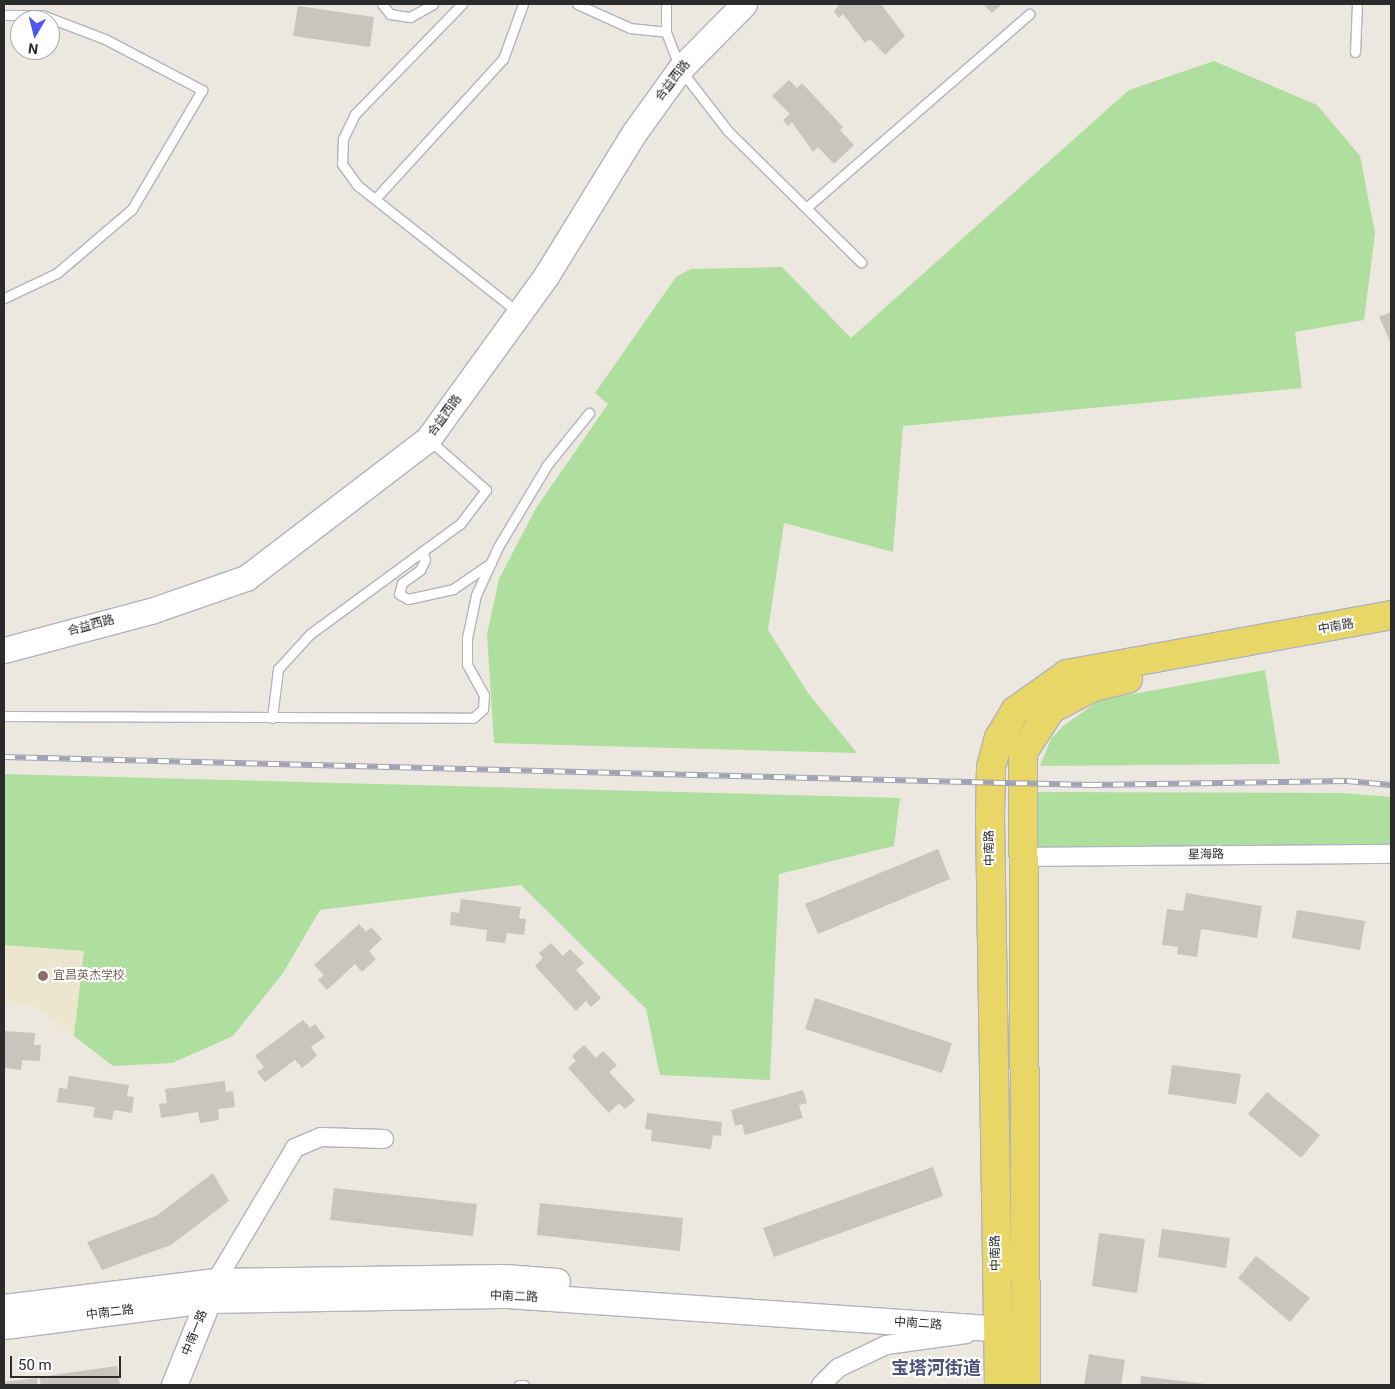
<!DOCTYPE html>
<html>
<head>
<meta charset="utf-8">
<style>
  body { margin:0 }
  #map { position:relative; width:1395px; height:1389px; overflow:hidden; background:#ece8df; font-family:Roboto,"Noto Sans SC",sans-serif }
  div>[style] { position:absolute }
  .education>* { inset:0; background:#ede6cf }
  .green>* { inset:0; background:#aedf9e }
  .building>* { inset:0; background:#c8c4be }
  .roads { filter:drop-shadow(1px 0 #b2b3be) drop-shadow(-1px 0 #b2b3be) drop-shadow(0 1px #b2b3be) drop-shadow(0 -1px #b2b3be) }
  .lane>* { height:9px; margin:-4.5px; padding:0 4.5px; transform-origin:4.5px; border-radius:4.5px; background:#fff }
  .street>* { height:18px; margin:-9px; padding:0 9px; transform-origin:9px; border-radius:9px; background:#fff }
  .secondary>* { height:25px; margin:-12.5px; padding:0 12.5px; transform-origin:12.5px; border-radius:12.5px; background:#fff }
  .primary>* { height:28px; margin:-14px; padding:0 14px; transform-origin:14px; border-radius:14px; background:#e8d767 }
  .rail>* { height:5.5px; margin-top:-2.75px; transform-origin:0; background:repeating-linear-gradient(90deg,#fff 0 11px,#a1a2b4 0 22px); box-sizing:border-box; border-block:1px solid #a1a2b4 }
  .dots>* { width:14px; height:14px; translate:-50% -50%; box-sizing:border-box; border:2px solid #fff; border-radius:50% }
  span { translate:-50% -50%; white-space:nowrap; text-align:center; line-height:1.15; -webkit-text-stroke:4px #fff; paint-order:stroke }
  .street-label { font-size:12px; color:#2b2b2b }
  .education-label { font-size:12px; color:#785e54 }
  .left { translate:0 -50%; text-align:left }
  .district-label { font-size:18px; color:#4e527a; font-weight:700 }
  .frame { position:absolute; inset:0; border:5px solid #2b2b2b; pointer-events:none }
  .north { position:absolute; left:10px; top:10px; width:50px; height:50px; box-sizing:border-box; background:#fff; border:1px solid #aaa; border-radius:50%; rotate:188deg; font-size:14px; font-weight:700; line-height:20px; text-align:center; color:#2b2b2b }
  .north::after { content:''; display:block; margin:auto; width:18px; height:22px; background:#4957ef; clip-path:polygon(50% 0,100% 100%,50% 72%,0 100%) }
  .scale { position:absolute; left:10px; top:1356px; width:111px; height:22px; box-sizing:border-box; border:2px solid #2b2b2b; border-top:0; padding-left:6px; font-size:15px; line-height:18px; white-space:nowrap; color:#2b2b2b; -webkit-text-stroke:4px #fff; paint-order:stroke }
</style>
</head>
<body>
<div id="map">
  <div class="education">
    <i style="clip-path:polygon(4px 945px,84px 951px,74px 1036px,36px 1007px,4px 1002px)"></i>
  </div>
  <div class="green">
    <i style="clip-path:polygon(1214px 61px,1317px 105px,1360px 156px,1375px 233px,1364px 320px,1295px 332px,1302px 388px,903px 426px,893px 552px,784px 523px,768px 630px,808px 693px,857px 753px,494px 743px,487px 634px,499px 579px,536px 508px,608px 404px,595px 393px,676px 277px,691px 269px,782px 267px,851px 338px,1129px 90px)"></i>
    <i style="clip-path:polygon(1265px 670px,1280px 764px,1040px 766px,1051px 739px,1063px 726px,1100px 700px)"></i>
    <i style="clip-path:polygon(4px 774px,900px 798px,894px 846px,779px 874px,770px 1080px,660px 1075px,646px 1009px,521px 885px,320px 910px,283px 973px,233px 1036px,172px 1063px,113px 1066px,74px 1036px,84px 951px,4px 945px)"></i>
    <i style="clip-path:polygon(1031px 792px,1343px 793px,1391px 797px,1391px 846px,1031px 853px)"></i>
  </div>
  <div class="building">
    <i style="clip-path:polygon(839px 4px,881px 4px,905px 36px,885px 55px,870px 39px,865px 43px,843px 14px,839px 18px,834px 12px)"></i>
    <i style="clip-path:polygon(983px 4px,1002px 4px,992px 13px)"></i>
    <i style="clip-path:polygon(298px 6px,374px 17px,370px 47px,293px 36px)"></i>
    <i style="clip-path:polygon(789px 80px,797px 88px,802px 83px,843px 127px,840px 130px,854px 145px,834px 164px,818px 147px,813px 152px,792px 122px,788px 126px,783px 120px,790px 114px,772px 96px)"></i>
    <i style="clip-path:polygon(1391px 312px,1391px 343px,1379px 317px)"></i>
    <i style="clip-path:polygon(938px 849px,950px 879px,818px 934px,805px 904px)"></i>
    <i style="clip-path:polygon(1186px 893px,1262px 906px,1257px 938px,1201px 929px,1197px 957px,1177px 954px,1178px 947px,1162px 945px,1167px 909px,1183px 911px)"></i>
    <i style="clip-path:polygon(461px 899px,521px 907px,519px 918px,526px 919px,524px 935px,507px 933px,505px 943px,486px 941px,487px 930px,450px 925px,451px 912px,459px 913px)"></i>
    <i style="clip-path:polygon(1297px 910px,1365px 921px,1360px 950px,1292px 938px)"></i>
    <i style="clip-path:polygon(359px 924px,366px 932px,371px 927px,382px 939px,369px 951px,376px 959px,362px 972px,355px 964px,327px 990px,318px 980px,324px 975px,314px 965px)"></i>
    <i style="clip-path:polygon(551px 943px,563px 956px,570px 949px,584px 963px,576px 970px,601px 998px,591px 1007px,586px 1001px,576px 1011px,535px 966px,543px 958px,539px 953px)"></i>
    <i style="clip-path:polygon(815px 998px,952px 1043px,942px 1073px,805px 1029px)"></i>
    <i style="clip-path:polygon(303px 1020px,310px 1028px,315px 1024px,325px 1037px,311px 1047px,317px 1056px,302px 1068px,295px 1060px,265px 1082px,257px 1072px,264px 1067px,255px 1056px)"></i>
    <i style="clip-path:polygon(4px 1031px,35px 1033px,34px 1045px,41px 1045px,40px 1061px,22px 1060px,21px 1070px,4px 1068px)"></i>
    <i style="clip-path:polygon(584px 1045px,596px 1058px,603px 1051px,617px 1065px,609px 1072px,635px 1100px,625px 1109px,619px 1103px,609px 1113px,568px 1068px,576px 1061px,572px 1056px)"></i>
    <i style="clip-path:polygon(1172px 1065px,1241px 1074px,1236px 1104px,1168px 1094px)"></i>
    <i style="clip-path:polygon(69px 1076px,129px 1085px,127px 1096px,134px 1097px,132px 1113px,114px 1110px,112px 1120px,93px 1117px,95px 1107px,57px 1102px,59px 1088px,67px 1089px)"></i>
    <i style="clip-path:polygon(225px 1081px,226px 1092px,233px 1091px,235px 1107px,218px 1109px,219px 1120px,200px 1123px,198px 1112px,161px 1118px,159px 1104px,167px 1103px,165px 1089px)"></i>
    <i style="clip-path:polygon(803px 1090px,807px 1103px,799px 1105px,803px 1118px,745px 1135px,742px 1124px,735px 1126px,731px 1110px)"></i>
    <i style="clip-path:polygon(1267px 1092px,1320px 1135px,1301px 1158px,1248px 1114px)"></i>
    <i style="clip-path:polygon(647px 1113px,722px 1122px,721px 1136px,713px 1135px,711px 1149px,651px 1141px,652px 1130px,645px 1129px)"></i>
    <i style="clip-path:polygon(933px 1167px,943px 1196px,774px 1257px,763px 1228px)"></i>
    <i style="clip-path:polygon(213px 1173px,229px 1201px,171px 1245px,102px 1270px,87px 1242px,156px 1216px)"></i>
    <i style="clip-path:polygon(334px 1188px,477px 1204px,473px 1236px,330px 1220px)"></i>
    <i style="clip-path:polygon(540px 1203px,683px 1218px,680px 1251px,537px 1235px)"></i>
    <i style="clip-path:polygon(1162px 1229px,1230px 1238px,1226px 1268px,1158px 1257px)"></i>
    <i style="clip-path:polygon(1099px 1233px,1145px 1239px,1137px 1293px,1092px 1286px)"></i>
    <i style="clip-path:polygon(1256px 1256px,1310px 1298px,1290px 1322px,1238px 1278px)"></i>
    <i style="clip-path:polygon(1089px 1354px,1125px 1360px,1121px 1385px,1084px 1385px)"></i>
    <i style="clip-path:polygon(117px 1366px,120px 1385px,41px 1385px,39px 1377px)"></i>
    <i style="clip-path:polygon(1141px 1376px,1205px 1384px,1205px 1385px,1140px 1385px)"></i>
    <i style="clip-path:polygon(37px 1378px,38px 1385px,4px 1385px,4px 1382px)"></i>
  </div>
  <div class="roads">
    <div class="lane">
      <i style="left:382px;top:4px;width:13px;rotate:51deg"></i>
      <i style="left:390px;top:14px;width:20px;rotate:9deg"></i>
      <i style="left:410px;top:17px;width:26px;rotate:-29deg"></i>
      <i style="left:462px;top:4px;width:153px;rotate:134.2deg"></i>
      <i style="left:355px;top:114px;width:28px;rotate:116deg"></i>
      <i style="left:343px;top:139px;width:25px;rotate:92deg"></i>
      <i style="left:342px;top:164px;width:26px;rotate:54deg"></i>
      <i style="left:357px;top:185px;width:205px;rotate:38.3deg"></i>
      <i style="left:577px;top:4px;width:58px;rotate:24.4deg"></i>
      <i style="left:630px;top:28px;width:36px;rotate:6deg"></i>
      <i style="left:666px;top:4px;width:28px;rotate:90deg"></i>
      <i style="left:666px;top:32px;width:40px;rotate:69deg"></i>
      <i style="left:680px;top:69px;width:78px;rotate:52.3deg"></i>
      <i style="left:728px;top:131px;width:187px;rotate:44.6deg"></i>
      <i style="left:4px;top:15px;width:38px"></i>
      <i style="left:42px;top:15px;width:67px;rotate:20.9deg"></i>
      <i style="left:105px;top:39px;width:110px;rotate:27.7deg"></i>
      <i style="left:202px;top:90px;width:138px;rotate:120.5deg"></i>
      <i style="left:132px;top:209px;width:99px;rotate:139.5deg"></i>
      <i style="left:57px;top:273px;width:59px;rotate:154.7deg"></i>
      <i style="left:1355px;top:52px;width:48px;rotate:-87.6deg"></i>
      <i style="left:375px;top:199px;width:190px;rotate:-47.6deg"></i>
      <i style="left:503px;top:59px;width:59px;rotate:-70deg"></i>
      <i style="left:806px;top:208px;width:296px;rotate:-41deg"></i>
      <i style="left:423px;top:552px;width:8px;rotate:76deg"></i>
      <i style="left:425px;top:560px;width:11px;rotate:117deg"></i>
      <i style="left:420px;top:570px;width:22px;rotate:144deg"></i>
      <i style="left:402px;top:583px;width:11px;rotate:105deg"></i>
      <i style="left:399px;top:594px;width:10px;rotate:29deg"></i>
      <i style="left:408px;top:599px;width:46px;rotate:-12.5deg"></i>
      <i style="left:453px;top:589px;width:46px;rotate:-34.4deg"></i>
      <i style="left:4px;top:716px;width:469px;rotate:0.2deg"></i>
      <i style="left:473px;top:718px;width:13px;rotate:-42deg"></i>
      <i style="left:483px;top:709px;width:14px;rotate:-86deg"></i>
      <i style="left:484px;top:695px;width:35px;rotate:-119deg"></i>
      <i style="left:467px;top:664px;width:26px;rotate:-90deg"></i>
      <i style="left:467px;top:638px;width:44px;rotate:-78.2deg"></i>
      <i style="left:476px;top:595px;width:53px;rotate:-65.4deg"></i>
      <i style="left:498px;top:547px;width:96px;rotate:-59.1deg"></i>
      <i style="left:547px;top:465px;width:67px;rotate:-51.1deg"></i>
      <i style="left:272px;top:718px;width:49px;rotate:-83deg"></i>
      <i style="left:278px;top:669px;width:47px;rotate:-47.6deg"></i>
      <i style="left:310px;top:634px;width:186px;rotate:-36.3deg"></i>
      <i style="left:460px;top:524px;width:43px;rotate:-52.6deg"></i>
      <i style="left:486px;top:490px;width:77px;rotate:-138.7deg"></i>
      <i style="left:519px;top:1385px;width:5px"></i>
    </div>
    <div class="street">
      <i style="left:1021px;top:857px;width:370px;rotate:-0.5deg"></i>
      <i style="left:216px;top:1281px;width:155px;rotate:-59.3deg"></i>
      <i style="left:295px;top:1148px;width:28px;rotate:-23deg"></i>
      <i style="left:321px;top:1137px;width:63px;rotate:1.8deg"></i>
      <i style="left:821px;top:1385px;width:24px;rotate:-45deg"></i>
      <i style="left:838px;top:1368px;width:53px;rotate:-25.6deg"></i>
      <i style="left:886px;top:1345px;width:81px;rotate:-7.8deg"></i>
    </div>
    <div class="secondary">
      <i style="left:4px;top:650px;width:152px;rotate:-14.9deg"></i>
      <i style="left:151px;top:611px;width:101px;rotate:-19.2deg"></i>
      <i style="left:246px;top:578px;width:229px;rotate:-37.4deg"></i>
      <i style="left:428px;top:439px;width:201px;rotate:-54.1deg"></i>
      <i style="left:546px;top:276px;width:168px;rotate:-58.4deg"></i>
      <i style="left:634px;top:133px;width:79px;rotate:-54.3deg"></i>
      <i style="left:680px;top:69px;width:91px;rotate:-45.4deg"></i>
      <i style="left:4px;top:1307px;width:214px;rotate:-7deg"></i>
      <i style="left:216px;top:1281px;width:289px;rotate:-0.8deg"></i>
      <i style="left:505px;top:1277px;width:52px;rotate:4.4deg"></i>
      <i style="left:4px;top:1326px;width:206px;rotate:-7.3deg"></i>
      <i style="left:208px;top:1300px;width:299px;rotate:-1deg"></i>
      <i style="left:507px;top:1295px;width:512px;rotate:3.92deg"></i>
      <i style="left:174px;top:1385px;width:105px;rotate:-68.1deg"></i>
    </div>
    <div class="primary">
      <i style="left:999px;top:1385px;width:569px;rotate:-90.91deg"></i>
      <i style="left:990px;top:816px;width:49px;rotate:-88.8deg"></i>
      <i style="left:991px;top:767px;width:30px;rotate:-75deg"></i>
      <i style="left:999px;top:738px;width:31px;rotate:-59deg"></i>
      <i style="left:1015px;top:711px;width:64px;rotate:-35.4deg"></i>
      <i style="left:1067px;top:674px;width:329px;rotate:-10.3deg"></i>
      <i style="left:1026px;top:1385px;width:633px;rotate:-90.27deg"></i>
      <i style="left:1023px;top:752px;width:51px;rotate:-56.9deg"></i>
      <i style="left:1051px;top:709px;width:47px;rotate:-27.6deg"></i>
      <i style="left:1093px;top:687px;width:36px;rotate:-13deg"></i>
    </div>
  </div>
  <div class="rail">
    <i style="left:4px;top:757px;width:1087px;rotate:1.48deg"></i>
    <i style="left:1091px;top:785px;width:256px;rotate:-0.9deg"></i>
    <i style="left:1347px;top:781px;width:44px;rotate:5.2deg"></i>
  </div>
  <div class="dots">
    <i style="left:43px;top:976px;background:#8d6e63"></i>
  </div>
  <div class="street-label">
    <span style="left:673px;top:81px;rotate:-52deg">合益西路</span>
    <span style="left:445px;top:416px;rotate:-54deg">合益西路</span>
    <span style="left:91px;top:626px;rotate:-15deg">合益西路</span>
    <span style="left:1336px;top:627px;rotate:-10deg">中南路</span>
    <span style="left:990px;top:848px;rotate:-91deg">中南路</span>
    <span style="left:1206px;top:855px;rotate:-1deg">星海路</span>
    <span style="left:996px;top:1253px;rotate:-91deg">中南路</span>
    <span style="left:514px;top:1297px;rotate:2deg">中南二路</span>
    <span style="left:110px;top:1313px;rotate:-7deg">中南二路</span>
    <span style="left:918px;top:1324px;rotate:4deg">中南二路</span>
    <span style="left:195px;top:1333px;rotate:-68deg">中南一路</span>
  </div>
  <div class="education-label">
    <span class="left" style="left:53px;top:976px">宜昌英杰学校</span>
  </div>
  <div class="district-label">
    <span style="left:936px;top:1368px">宝塔河街道</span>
  </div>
  <div class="frame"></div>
  <div class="north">N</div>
  <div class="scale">50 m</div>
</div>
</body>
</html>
